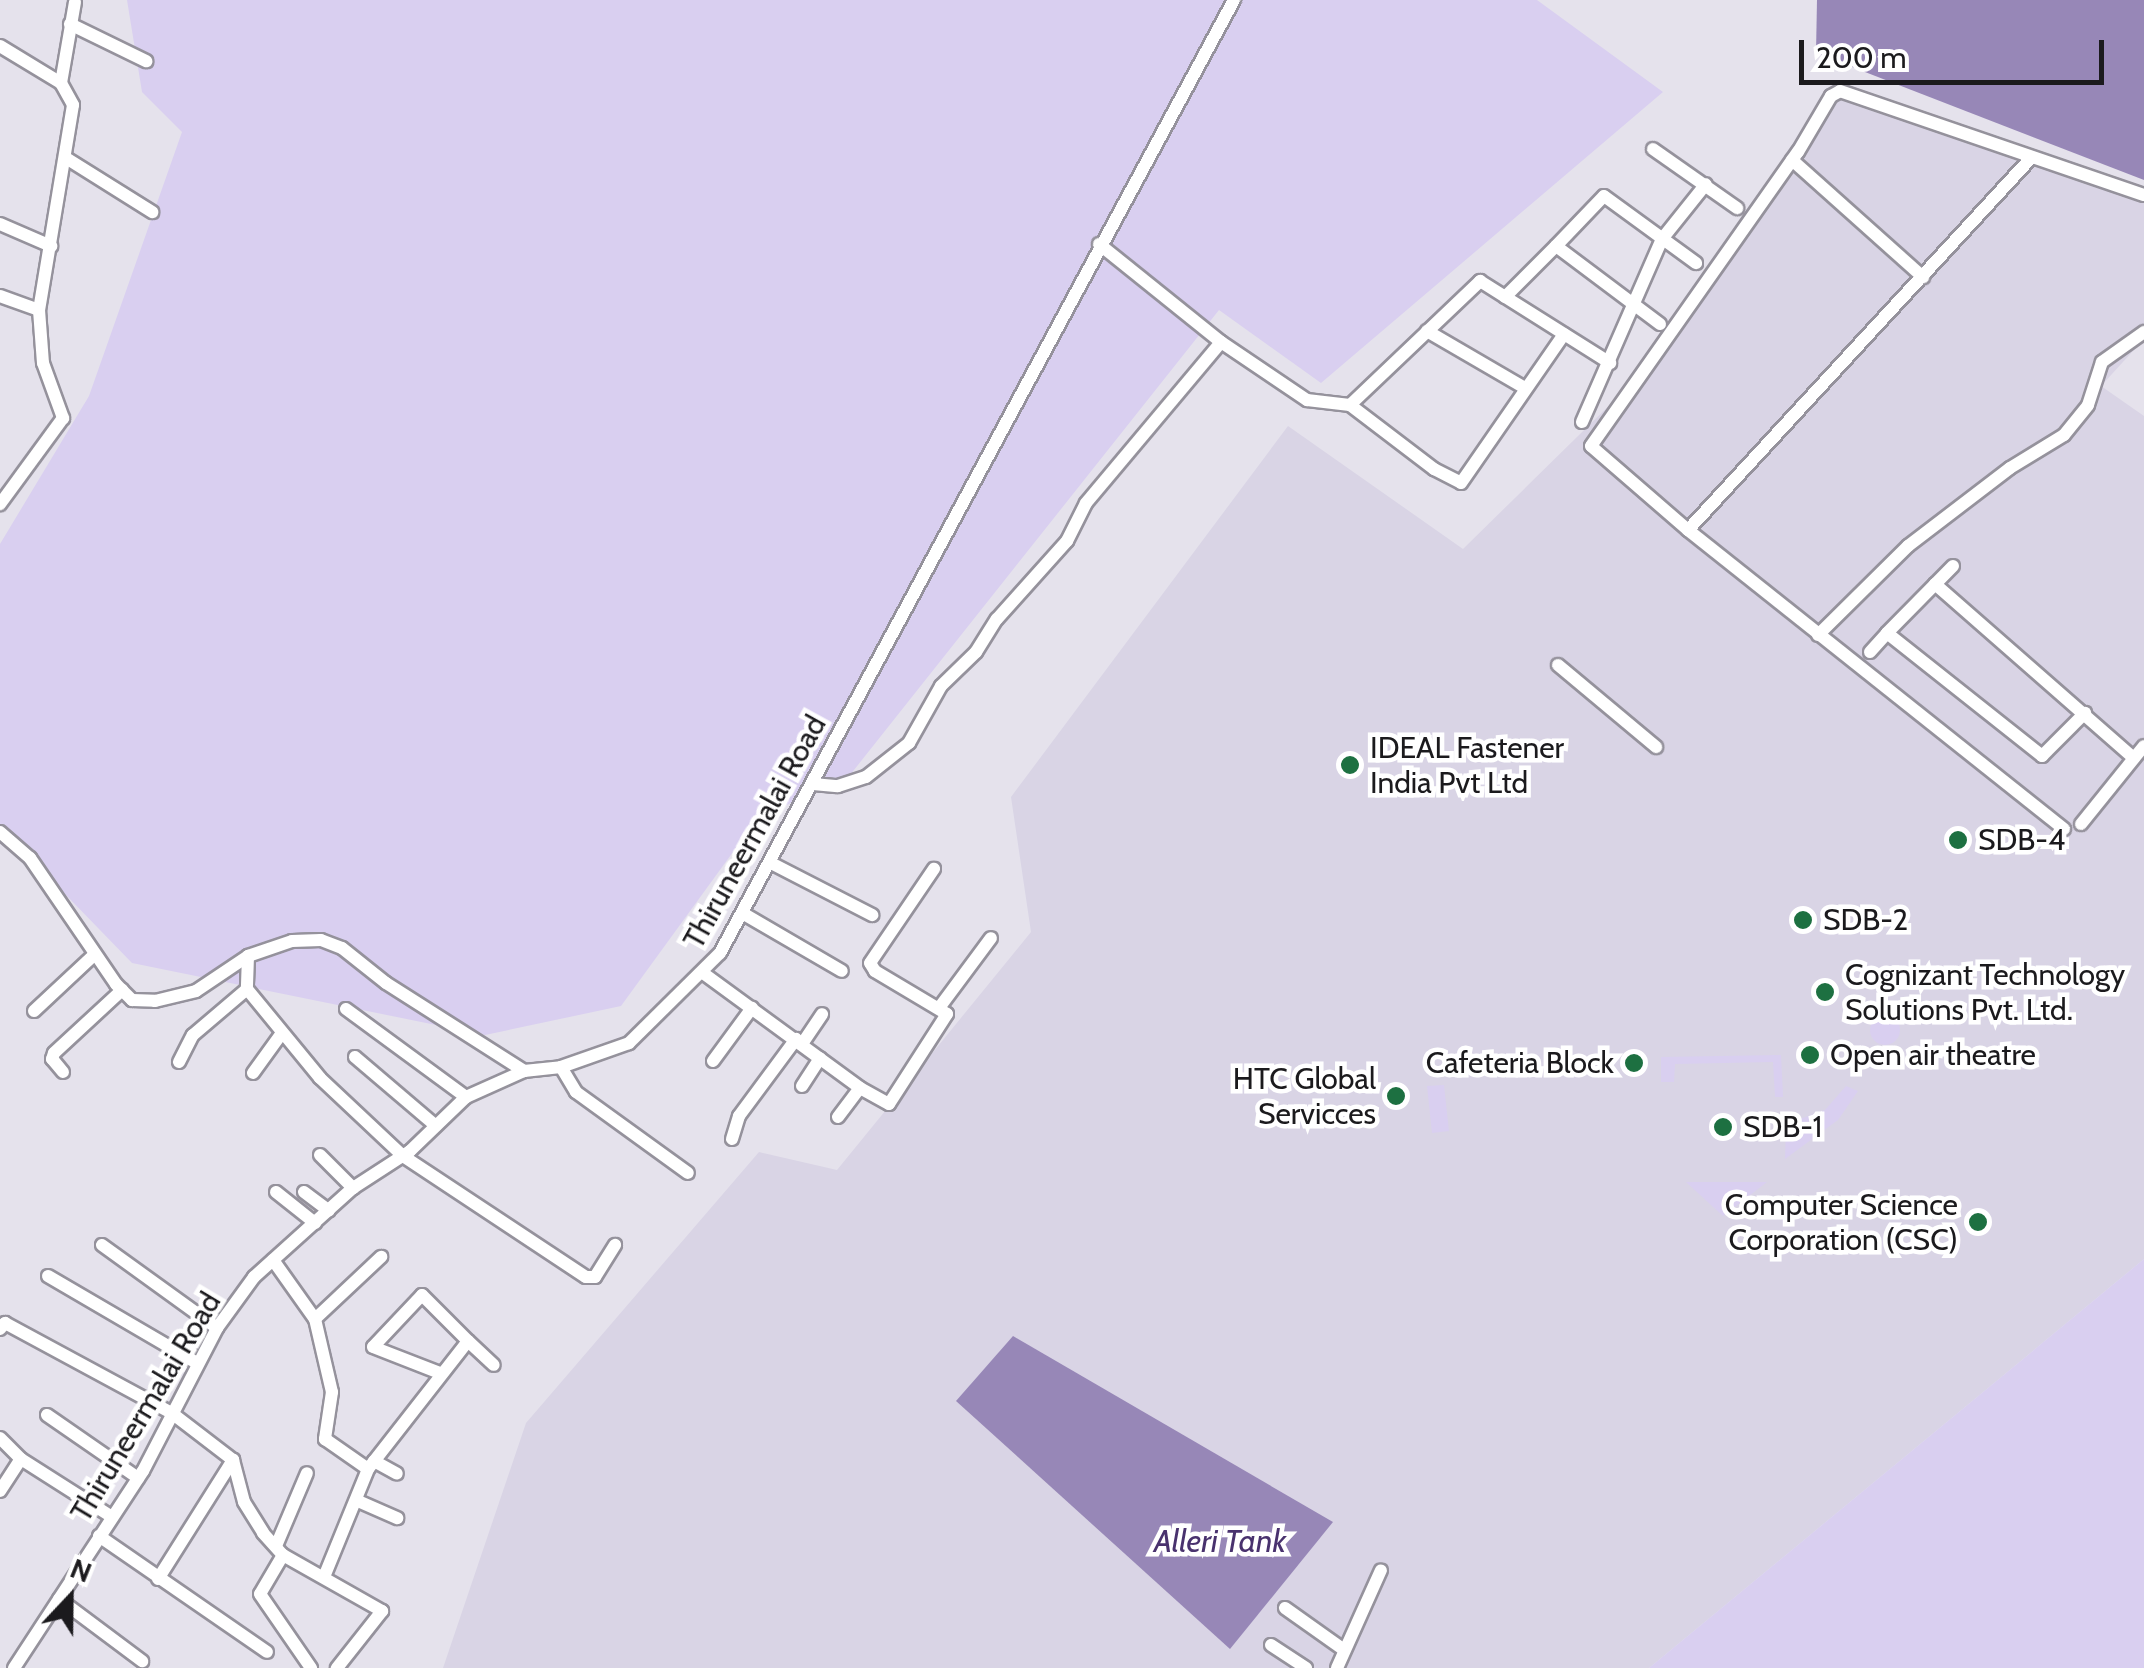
<!DOCTYPE html>
<html>
<head>
<meta charset="utf-8">
<style>
  body { margin:0 }
  #map { position:relative; width:2144px; height:1668px; overflow:hidden; background:#e5e2ec; font-family:Cabin,sans-serif }
  div>[style] { position:absolute }
  .built>* { inset:0; background:#d9d4e5 }
  .green>* { inset:0; background:#d9cff0 }
  .round { border-radius:50% }
  .water>* { inset:0; background:#9787b7 }
  .roads { filter:drop-shadow(2px 0 #95929c) drop-shadow(-2px 0 #95929c) drop-shadow(0 2px #95929c) drop-shadow(0 -2px #95929c) }
  .minor>* { height:12px; margin:-6px; padding:0 6px; transform-origin:6px; border-radius:6px; background:#fff }
  .dots>* { width:28px; height:28px; translate:-50% -50%; box-sizing:border-box; border:5px solid #fff; border-radius:50% }
  span { translate:-50% -50%; white-space:nowrap; text-align:center; line-height:1.15; -webkit-text-stroke:9px #fff; paint-order:stroke }
  .poi-label { font-size:30px; color:#1b1a1d }
  .left { translate:0 -50%; text-align:left }
  .right { translate:-100% -50%; text-align:right }
  .street-label { font-size:30px; color:#1b1a1d }
  .water-label { font-size:32px; color:#49326e; font-style:italic }
  .north { position:absolute; left:20px; top:1548px; width:100px; height:100px; -webkit-text-stroke:8px #fff; paint-order:stroke; rotate:22deg; font-size:28px; font-weight:700; line-height:40px; text-align:center; color:#1b1a1d }
  .north::after { content:''; display:block; margin:auto; width:35px; height:45px; background:#1b1a1d; clip-path:polygon(50% 0,100% 100%,50% 72%,0 100%) }
  .scale { position:absolute; left:1799px; top:40px; width:305px; height:45px; box-sizing:border-box; border:5px solid #1b1a1d; border-top:0; padding-left:12px; font-size:30px; line-height:35px; white-space:nowrap; color:#1b1a1d; -webkit-text-stroke:8px #fff; paint-order:stroke }
</style>
</head>
<body>
<div id="map">
  <div class="built">
    <i style="clip-path:polygon(1833px 90px,2144px 200px,2144px 339px,2101px 386px,2144px 416px,2144px 1259px,1649px 1668px,443px 1668px,526px 1423px,759px 1152px,837px 1170px,1031px 932px,1011px 797px,1288px 426px,1463px 549px,1631px 384px,1716px 270px)"></i>
  </div>
  <div class="green">
    <i style="clip-path:polygon(127px 0,1537px 0,1663px 92px,1321px 383px,1219px 310px,850px 775px,757px 819px,621px 1006px,485px 1035px,132px 963px,0 827px,0 544px,89px 396px,182px 132px,142px 92px)"></i>
    <i class="round" style="left:1870px;top:1015px;width:30px;height:30px"></i>
    <i style="clip-path:polygon(1781px 1055px,1783px 1097px,1775px 1097px,1773px 1062px,1675px 1064px,1674px 1082px,1661px 1082px,1661px 1057px)"></i>
    <i style="clip-path:polygon(1444px 1085px,1449px 1131px,1432px 1133px,1427px 1086px)"></i>
    <i style="clip-path:polygon(1846px 1086px,1858px 1091px,1838px 1120px,1785px 1159px,1786px 1124px,1825px 1110px)"></i>
    <i style="clip-path:polygon(1686px 1182px,1767px 1182px,1723px 1216px)"></i>
    <i style="clip-path:polygon(2144px 1259px,2144px 1668px,1649px 1668px)"></i>
  </div>
  <div class="water">
    <i style="clip-path:polygon(1817px 0,2144px 0,2144px 180px,1816px 53px)"></i>
    <i style="clip-path:polygon(1013px 1336px,1333px 1522px,1230px 1649px,956px 1401px)"></i>
  </div>
  <div class="roads">
    <div class="minor">
      <i style="left:70px;top:24px;width:85px;rotate:26deg"></i>
      <i style="left:0;top:46px;width:71px;rotate:31.2deg"></i>
      <i style="left:61px;top:83px;width:25px;rotate:61deg"></i>
      <i style="left:73px;top:105px;width:208px;rotate:99.4deg"></i>
      <i style="left:39px;top:310px;width:53px;rotate:85.7deg"></i>
      <i style="left:43px;top:363px;width:59px;rotate:70deg"></i>
      <i style="left:63px;top:418px;width:107px;rotate:126.2deg"></i>
      <i style="left:61px;top:83px;width:82px;rotate:-80.2deg"></i>
      <i style="left:1653px;top:149px;width:103px;rotate:35.1deg"></i>
      <i style="left:66px;top:158px;width:102px;rotate:32.1deg"></i>
      <i style="left:1792px;top:160px;width:176px;rotate:41.8deg"></i>
      <i style="left:0;top:224px;width:56px;rotate:23.3deg"></i>
      <i style="left:1099px;top:244px;width:156px;rotate:38.8deg"></i>
      <i style="left:1221px;top:342px;width:104px;rotate:34deg"></i>
      <i style="left:1307px;top:400px;width:43px;rotate:6.6deg"></i>
      <i style="left:1350px;top:405px;width:180px;rotate:-43.6deg"></i>
      <i style="left:1480px;top:281px;width:154px;rotate:32.2deg"></i>
      <i style="left:1556px;top:246px;width:69px;rotate:-46.2deg"></i>
      <i style="left:1604px;top:196px;width:114px;rotate:36.1deg"></i>
      <i style="left:0;top:296px;width:41px;rotate:19.7deg"></i>
      <i style="left:1505px;top:297px;width:72px;rotate:-45deg"></i>
      <i style="left:1556px;top:246px;width:130px;rotate:36.9deg"></i>
      <i style="left:1427px;top:331px;width:113px;rotate:30.2deg"></i>
      <i style="left:1350px;top:405px;width:106px;rotate:37.3deg"></i>
      <i style="left:1434px;top:469px;width:30px;rotate:27deg"></i>
      <i style="left:1461px;top:483px;width:181px;rotate:-55.3deg"></i>
      <i style="left:1582px;top:422px;width:200px;rotate:-66.4deg"></i>
      <i style="left:1662px;top:239px;width:70px;rotate:-51.3deg"></i>
      <i style="left:1688px;top:530px;width:507px;rotate:-47.32deg"></i>
      <i style="left:1953px;top:566px;width:94px;rotate:134.6deg"></i>
      <i style="left:1887px;top:633px;width:198px;rotate:38.4deg"></i>
      <i style="left:2042px;top:756px;width:61px;rotate:-45deg"></i>
      <i style="left:1935px;top:584px;width:264px;rotate:41.2deg"></i>
      <i style="left:1818px;top:635px;width:127px;rotate:-44.7deg"></i>
      <i style="left:1908px;top:546px;width:128px;rotate:-37.4deg"></i>
      <i style="left:2010px;top:468px;width:63px;rotate:-31.4deg"></i>
      <i style="left:2064px;top:435px;width:38px;rotate:-51deg"></i>
      <i style="left:2088px;top:405px;width:45px;rotate:-72deg"></i>
      <i style="left:2102px;top:362px;width:52px;rotate:-35.5deg"></i>
      <i style="left:1870px;top:652px;width:25px;rotate:-48deg"></i>
      <i style="left:1558px;top:665px;width:128px;rotate:39.9deg"></i>
      <i style="left:813px;top:784px;width:25px;rotate:5deg"></i>
      <i style="left:838px;top:786px;width:29px;rotate:-18deg"></i>
      <i style="left:866px;top:777px;width:55px;rotate:-38.3deg"></i>
      <i style="left:909px;top:743px;width:65px;rotate:-60.7deg"></i>
      <i style="left:941px;top:686px;width:49px;rotate:-44.2deg"></i>
      <i style="left:976px;top:652px;width:39px;rotate:-58deg"></i>
      <i style="left:997px;top:619px;width:105px;rotate:-48.1deg"></i>
      <i style="left:1067px;top:541px;width:42px;rotate:-63.4deg"></i>
      <i style="left:1086px;top:503px;width:210px;rotate:-50deg"></i>
      <i style="left:2081px;top:824px;width:100px;rotate:-51.1deg"></i>
      <i style="left:2064px;top:829px;width:480px;rotate:-141.5deg"></i>
      <i style="left:1688px;top:530px;width:128px;rotate:-139.1deg"></i>
      <i style="left:1591px;top:446px;width:360px;rotate:-54.9deg"></i>
      <i style="left:1798px;top:152px;width:65px;rotate:-59.5deg"></i>
      <i style="left:1831px;top:96px;width:10px;rotate:-29deg"></i>
      <i style="left:1840px;top:91px;width:321px;rotate:18.9deg"></i>
      <i style="left:0;top:832px;width:40px;rotate:41deg"></i>
      <i style="left:30px;top:858px;width:153px;rotate:55.7deg"></i>
      <i style="left:116px;top:984px;width:23px;rotate:45deg"></i>
      <i style="left:132px;top:1000px;width:23px;rotate:2deg"></i>
      <i style="left:155px;top:1001px;width:42px;rotate:-13.7deg"></i>
      <i style="left:196px;top:991px;width:63px;rotate:-33.9deg"></i>
      <i style="left:248px;top:956px;width:46px;rotate:-18.8deg"></i>
      <i style="left:292px;top:941px;width:29px;rotate:-2deg"></i>
      <i style="left:321px;top:940px;width:22px;rotate:21deg"></i>
      <i style="left:342px;top:948px;width:56px;rotate:38.5deg"></i>
      <i style="left:386px;top:983px;width:164px;rotate:32.5deg"></i>
      <i style="left:771px;top:863px;width:114px;rotate:27.2deg"></i>
      <i style="left:744px;top:914px;width:113px;rotate:30.2deg"></i>
      <i style="left:248px;top:956px;width:33px;rotate:92deg"></i>
      <i style="left:247px;top:989px;width:115px;rotate:50.6deg"></i>
      <i style="left:320px;top:1078px;width:114px;rotate:43.2deg"></i>
      <i style="left:403px;top:1156px;width:219px;rotate:33.5deg"></i>
      <i style="left:586px;top:1277px;width:9px"></i>
      <i style="left:595px;top:1277px;width:38px;rotate:-58deg"></i>
      <i style="left:703px;top:973px;width:195px;rotate:36.2deg"></i>
      <i style="left:860px;top:1088px;width:33px;rotate:29deg"></i>
      <i style="left:889px;top:1104px;width:107px;rotate:-57.2deg"></i>
      <i style="left:947px;top:1014px;width:84px;rotate:-149.2deg"></i>
      <i style="left:875px;top:971px;width:9px;rotate:-122deg"></i>
      <i style="left:870px;top:963px;width:114px;rotate:-55.8deg"></i>
      <i style="left:939px;top:1008px;width:87px;rotate:-53.4deg"></i>
      <i style="left:346px;top:1009px;width:149px;rotate:36.3deg"></i>
      <i style="left:34px;top:1011px;width:83px;rotate:-43.1deg"></i>
      <i style="left:802px;top:1044px;width:36px;rotate:-56deg"></i>
      <i style="left:355px;top:1057px;width:106px;rotate:40.4deg"></i>
      <i style="left:713px;top:1061px;width:66px;rotate:-53.7deg"></i>
      <i style="left:179px;top:1062px;width:30px;rotate:-63deg"></i>
      <i style="left:193px;top:1035px;width:71px;rotate:-40.4deg"></i>
      <i style="left:561px;top:1067px;width:29px;rotate:59deg"></i>
      <i style="left:576px;top:1092px;width:138px;rotate:35.9deg"></i>
      <i style="left:63px;top:1072px;width:17px;rotate:-130deg"></i>
      <i style="left:52px;top:1059px;width:6px;rotate:-72deg"></i>
      <i style="left:54px;top:1053px;width:93px;rotate:-42.8deg"></i>
      <i style="left:253px;top:1073px;width:49px;rotate:-54.1deg"></i>
      <i style="left:802px;top:1086px;width:33px;rotate:-57deg"></i>
      <i style="left:838px;top:1117px;width:36px;rotate:-53deg"></i>
      <i style="left:732px;top:1139px;width:24px;rotate:-73deg"></i>
      <i style="left:739px;top:1116px;width:96px;rotate:-53.5deg"></i>
      <i style="left:320px;top:1155px;width:47px;rotate:45deg"></i>
      <i style="left:276px;top:1192px;width:50px;rotate:38.5deg"></i>
      <i style="left:304px;top:1192px;width:31px;rotate:37deg"></i>
      <i style="left:102px;top:1245px;width:142px;rotate:35.8deg"></i>
      <i style="left:273px;top:1260px;width:72px;rotate:54.6deg"></i>
      <i style="left:315px;top:1319px;width:75px;rotate:76.9deg"></i>
      <i style="left:332px;top:1392px;width:48px;rotate:98.5deg"></i>
      <i style="left:325px;top:1439px;width:52px;rotate:34.9deg"></i>
      <i style="left:48px;top:1276px;width:173px;rotate:30.3deg"></i>
      <i style="left:315px;top:1319px;width:91px;rotate:-43.2deg"></i>
      <i style="left:0;top:1329px;width:8px;rotate:-50deg"></i>
      <i style="left:5px;top:1323px;width:191px;rotate:28.4deg"></i>
      <i style="left:173px;top:1414px;width:76px;rotate:37.5deg"></i>
      <i style="left:233px;top:1460px;width:43px;rotate:75.3deg"></i>
      <i style="left:244px;top:1502px;width:36px;rotate:58deg"></i>
      <i style="left:263px;top:1533px;width:30px;rotate:48deg"></i>
      <i style="left:283px;top:1555px;width:114px;rotate:29.5deg"></i>
      <i style="left:382px;top:1611px;width:73px;rotate:128.3deg"></i>
      <i style="left:468px;top:1341px;width:35px;rotate:43deg"></i>
      <i style="left:47px;top:1415px;width:111px;rotate:34.7deg"></i>
      <i style="left:0;top:1438px;width:30px;rotate:45deg"></i>
      <i style="left:21px;top:1459px;width:108px;rotate:32.5deg"></i>
      <i style="left:374px;top:1461px;width:26px;rotate:29deg"></i>
      <i style="left:0;top:1491px;width:38px;rotate:-57deg"></i>
      <i style="left:358px;top:1501px;width:43px;rotate:23.6deg"></i>
      <i style="left:99px;top:1536px;width:204px;rotate:34.6deg"></i>
      <i style="left:276px;top:1546px;width:79px;rotate:-67deg"></i>
      <i style="left:283px;top:1555px;width:45px;rotate:120.5deg"></i>
      <i style="left:260px;top:1594px;width:90px;rotate:55.4deg"></i>
      <i style="left:324px;top:1577px;width:117px;rotate:-67.8deg"></i>
      <i style="left:368px;top:1469px;width:162px;rotate:-52deg"></i>
      <i style="left:468px;top:1341px;width:65px;rotate:-135deg"></i>
      <i style="left:422px;top:1295px;width:71px;rotate:133.3deg"></i>
      <i style="left:373px;top:1347px;width:72px;rotate:21.2deg"></i>
      <i style="left:158px;top:1579px;width:141px;rotate:-57.8deg"></i>
      <i style="left:59px;top:1599px;width:104px;rotate:36.8deg"></i>
      <i style="left:1285px;top:1608px;width:72px;rotate:35.4deg"></i>
      <i style="left:1271px;top:1645px;width:42px;rotate:33.3deg"></i>
      <i style="left:14px;top:1668px;width:235px;rotate:-56.8deg"></i>
      <i style="left:143px;top:1471px;width:161px;rotate:-62.6deg"></i>
      <i style="left:217px;top:1328px;width:63px;rotate:-54deg"></i>
      <i style="left:254px;top:1277px;width:133px;rotate:-42deg"></i>
      <i style="left:353px;top:1188px;width:68px;rotate:-33deg"></i>
      <i style="left:410px;top:1151px;width:78px;rotate:-44deg"></i>
      <i style="left:466px;top:1097px;width:64px;rotate:-24.1deg"></i>
      <i style="left:524px;top:1071px;width:37px;rotate:-6deg"></i>
      <i style="left:561px;top:1067px;width:72px;rotate:-19.4deg"></i>
      <i style="left:629px;top:1043px;width:128px;rotate:-44.7deg"></i>
      <i style="left:720px;top:953px;width:1083px;rotate:-61.66deg"></i>
      <i style="left:1337px;top:1668px;width:107px;rotate:-65.8deg"></i>
    </div>
  </div>
  <div class="dots">
    <i style="left:1350px;top:765px;background:#1d7041"></i>
    <i style="left:1958px;top:840px;background:#1d7041"></i>
    <i style="left:1803px;top:920px;background:#1d7041"></i>
    <i style="left:1825px;top:992px;background:#1d7041"></i>
    <i style="left:1810px;top:1055px;background:#1d7041"></i>
    <i style="left:1634px;top:1063px;background:#1d7041"></i>
    <i style="left:1396px;top:1096px;background:#1d7041"></i>
    <i style="left:1723px;top:1127px;background:#1d7041"></i>
    <i style="left:1978px;top:1222px;background:#1d7041"></i>
  </div>
  <div class="poi-label">
    <span class="left" style="left:1370px;top:765px">IDEAL Fastener<br>India Pvt Ltd</span>
    <span class="left" style="left:1978px;top:840px">SDB-4</span>
    <span class="left" style="left:1823px;top:920px">SDB-2</span>
    <span class="left" style="left:1845px;top:992px">Cognizant Technology<br>Solutions Pvt. Ltd.</span>
    <span class="left" style="left:1830px;top:1055px">Open air theatre</span>
    <span class="right" style="left:1614px;top:1063px">Cafeteria Block</span>
    <span class="right" style="left:1376px;top:1096px">HTC Global<br>Servicces</span>
    <span class="left" style="left:1743px;top:1127px">SDB-1</span>
    <span class="right" style="left:1958px;top:1222px">Computer Science<br>Corporation (CSC)</span>
  </div>
  <div class="street-label">
    <span style="left:755px;top:832px;rotate:-61deg">Thiruneermalai Road</span>
    <span style="left:146px;top:1407px;rotate:-59deg">Thiruneermalai Road</span>
  </div>
  <div class="water-label">
    <span style="left:1220px;top:1541px">Alleri Tank</span>
  </div>
  <div class="north">N</div>
  <div class="scale">200 m</div>
</div>
</body>
</html>
